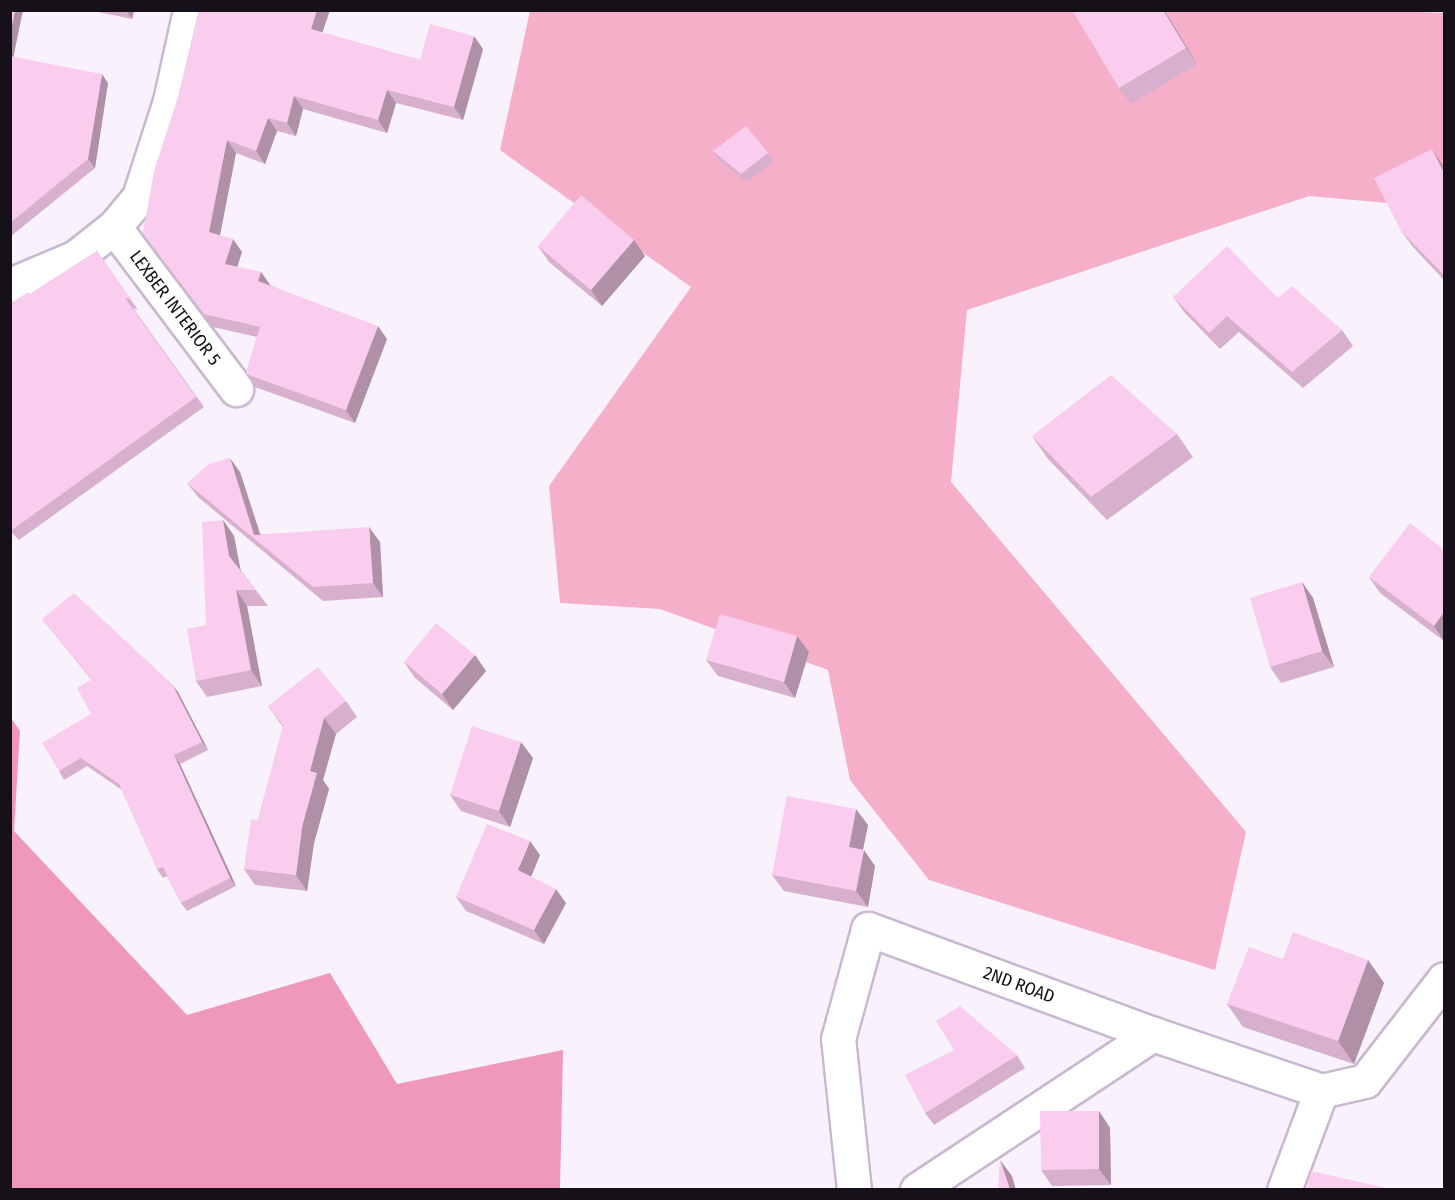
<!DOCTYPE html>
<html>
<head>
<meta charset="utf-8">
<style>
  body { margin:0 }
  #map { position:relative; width:1455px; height:1200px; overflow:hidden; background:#f9f2fc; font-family:"Fira Sans Condensed",sans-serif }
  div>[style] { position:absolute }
  .green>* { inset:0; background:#f5afc9 }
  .forest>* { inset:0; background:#ef98bb }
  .roads { filter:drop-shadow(2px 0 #c9b8d1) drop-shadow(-2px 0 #c9b8d1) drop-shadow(0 2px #c9b8d1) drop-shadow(0 -2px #c9b8d1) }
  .street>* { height:33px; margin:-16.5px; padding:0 16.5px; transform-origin:16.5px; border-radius:16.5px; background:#fff }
  .wall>* { inset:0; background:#d7b0ce }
  .shaded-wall>* { inset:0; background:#af90a7 }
  .building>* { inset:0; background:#facdef }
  span { translate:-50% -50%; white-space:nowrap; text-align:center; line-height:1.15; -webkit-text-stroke:5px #fff; paint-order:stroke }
  .street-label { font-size:18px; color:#161019 }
  .frame { position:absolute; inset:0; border:12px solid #161019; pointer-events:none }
</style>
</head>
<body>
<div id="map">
  <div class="green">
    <i style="clip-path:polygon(1374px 10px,1444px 13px,1444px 208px,1309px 196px,967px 310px,951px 482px,1246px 832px,1215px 970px,929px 880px,850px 780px,828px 670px,660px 609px,560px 603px,549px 486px,691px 287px,500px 150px,530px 11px)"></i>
  </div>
  <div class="forest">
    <i style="clip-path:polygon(11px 718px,20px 731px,14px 831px,187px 1015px,330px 973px,397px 1084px,563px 1050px,560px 1189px,11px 1189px)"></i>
  </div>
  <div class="roads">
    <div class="street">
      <i style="left:114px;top:227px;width:203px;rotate:53deg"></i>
      <i style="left:10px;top:285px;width:72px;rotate:-23deg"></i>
      <i style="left:76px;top:257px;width:48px;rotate:-38.3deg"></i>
      <i style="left:114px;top:227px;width:39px;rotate:-50deg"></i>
      <i style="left:139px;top:197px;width:101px;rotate:-72.1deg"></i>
      <i style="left:170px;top:101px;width:93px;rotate:-77.6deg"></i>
      <i style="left:1321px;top:1091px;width:45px;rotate:-12.8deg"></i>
      <i style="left:1365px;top:1081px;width:129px;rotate:-52.2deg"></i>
      <i style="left:854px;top:1190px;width:152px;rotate:-96deg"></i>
      <i style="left:838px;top:1039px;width:114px;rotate:-74.7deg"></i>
      <i style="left:868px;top:929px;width:304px;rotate:20.2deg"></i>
      <i style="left:1153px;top:1034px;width:177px;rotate:18.7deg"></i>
      <i style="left:917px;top:1190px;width:283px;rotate:-33.5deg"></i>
      <i style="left:1284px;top:1190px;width:106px;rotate:-69.5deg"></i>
    </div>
  </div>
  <div class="wall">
    <i style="clip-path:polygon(10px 10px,14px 57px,108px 83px,95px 168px,10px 237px)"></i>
    <i style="clip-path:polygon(89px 10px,134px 10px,132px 19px)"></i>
    <i style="clip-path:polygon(199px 10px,330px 10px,322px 33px,420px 60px,483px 49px,463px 120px,396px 103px,387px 133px,303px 109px,296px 136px,277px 131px,265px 164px,236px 153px,220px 235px,242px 252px,237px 267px,261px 272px,270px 285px,387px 339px,355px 423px,255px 387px,246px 374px,257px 337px,213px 327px,143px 233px,179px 94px)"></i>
    <i style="clip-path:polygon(1072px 10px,1164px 10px,1197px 64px,1131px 104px,1119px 88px)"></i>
    <i style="clip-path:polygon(713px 151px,768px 153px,774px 161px,747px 182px,718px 159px)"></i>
    <i style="clip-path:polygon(1444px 167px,1444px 280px,1413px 247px,1401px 231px)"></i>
    <i style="clip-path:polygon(538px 246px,645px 256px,602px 306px,549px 262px)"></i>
    <i style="clip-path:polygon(97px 251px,138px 310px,133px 308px,204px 407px,19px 540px,10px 531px,10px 304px,30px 294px)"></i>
    <i style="clip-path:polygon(1173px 297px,1278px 298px,1342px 330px,1353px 346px,1303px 388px,1239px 332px,1220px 349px,1185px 313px)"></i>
    <i style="clip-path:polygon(1177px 434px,1193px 457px,1107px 520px,1048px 459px,1032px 436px)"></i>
    <i style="clip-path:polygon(240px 472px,260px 534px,380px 542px,383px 597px,323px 601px,198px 497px,187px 483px)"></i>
    <i style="clip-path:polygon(223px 520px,234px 536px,240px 569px,268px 606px,247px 606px,262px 686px,207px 697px,196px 681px,206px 625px)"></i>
    <i style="clip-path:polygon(1444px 550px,1444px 641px,1380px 593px,1369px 577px)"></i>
    <i style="clip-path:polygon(1302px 582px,1313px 598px,1334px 667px,1281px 683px,1270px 667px)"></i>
    <i style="clip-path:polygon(42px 619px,178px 692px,208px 750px,180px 764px,236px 886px,187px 911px,181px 903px,167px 876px,163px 878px,157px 869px,122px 790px,87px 766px,64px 780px,59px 771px,91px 714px,92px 680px)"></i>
    <i style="clip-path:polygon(809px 652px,795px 698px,718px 676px,706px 660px)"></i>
    <i style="clip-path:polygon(475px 655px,486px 671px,453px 710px,415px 678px,404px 662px)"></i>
    <i style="clip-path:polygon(346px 701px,357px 717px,336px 734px,323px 780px,329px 789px,314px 843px,307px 891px,255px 885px,244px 869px,258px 820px,283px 727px,268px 706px)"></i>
    <i style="clip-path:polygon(533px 758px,510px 827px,461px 811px,450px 795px)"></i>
    <i style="clip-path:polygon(868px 825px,863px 850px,875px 866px,868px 907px,784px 891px,772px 875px)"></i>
    <i style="clip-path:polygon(540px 855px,531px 877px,566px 903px,544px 944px,466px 911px,456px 897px)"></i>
    <i style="clip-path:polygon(1283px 959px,1368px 960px,1384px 983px,1354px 1064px,1243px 1027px,1227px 1004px)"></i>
    <i style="clip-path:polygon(1017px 1055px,1025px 1068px,934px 1125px,925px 1113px)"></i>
    <i style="clip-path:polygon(1099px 1111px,1110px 1128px,1111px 1185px,1052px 1186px,1041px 1170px)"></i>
  </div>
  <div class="shaded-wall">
    <i style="clip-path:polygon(15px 10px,23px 10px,12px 64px,10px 61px,10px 34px)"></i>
    <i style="clip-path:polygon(126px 10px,134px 10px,132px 19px)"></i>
    <i style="clip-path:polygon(317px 10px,330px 10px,319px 42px,311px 29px)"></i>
    <i style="clip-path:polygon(1163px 10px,1164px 10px,1197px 64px,1186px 48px)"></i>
    <i style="clip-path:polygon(474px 36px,483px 49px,463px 120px,454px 107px)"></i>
    <i style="clip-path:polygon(102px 74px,108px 83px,95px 168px,88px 159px)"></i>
    <i style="clip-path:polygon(387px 90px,396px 103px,387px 133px,378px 120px)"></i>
    <i style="clip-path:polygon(294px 96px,303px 109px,296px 136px,287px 123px)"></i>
    <i style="clip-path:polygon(268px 118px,277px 131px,265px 164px,256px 151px)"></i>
    <i style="clip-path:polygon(227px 140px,236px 153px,218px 245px,209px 232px)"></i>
    <i style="clip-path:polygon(1432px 149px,1444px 167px,1444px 173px)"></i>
    <i style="clip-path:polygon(233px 239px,242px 252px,234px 277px,225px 264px)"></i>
    <i style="clip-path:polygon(634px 240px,645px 256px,602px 306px,591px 290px)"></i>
    <i style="clip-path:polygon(261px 272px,270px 285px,267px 294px,258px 281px)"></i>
    <i style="clip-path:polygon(378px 326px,387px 339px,355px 423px,346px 410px)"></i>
    <i style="clip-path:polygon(230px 458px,240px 472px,264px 546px,254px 535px)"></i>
    <i style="clip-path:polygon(223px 520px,234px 536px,241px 572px,229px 556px)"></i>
    <i style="clip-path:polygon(369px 527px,380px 542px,383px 597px,373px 583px)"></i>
    <i style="clip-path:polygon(1302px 582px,1313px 598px,1334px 667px,1322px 651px)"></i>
    <i style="clip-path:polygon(236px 590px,247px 606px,262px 686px,251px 670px)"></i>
    <i style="clip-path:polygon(1444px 612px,1444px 641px,1434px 626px)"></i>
    <i style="clip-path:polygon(797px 636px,809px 652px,795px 698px,784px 682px)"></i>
    <i style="clip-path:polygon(475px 655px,486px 671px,453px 710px,442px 694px)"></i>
    <i style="clip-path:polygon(172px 684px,178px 692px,208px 750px,202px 742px)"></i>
    <i style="clip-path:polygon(324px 718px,336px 734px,323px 780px,329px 789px,314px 843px,307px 891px,296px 875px,310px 771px)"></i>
    <i style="clip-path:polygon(521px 742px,533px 758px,510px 827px,499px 811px)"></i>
    <i style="clip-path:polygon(174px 755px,180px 764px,236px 886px,230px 878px)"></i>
    <i style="clip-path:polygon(856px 809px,868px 825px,860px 863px,849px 847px)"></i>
    <i style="clip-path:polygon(530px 841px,540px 855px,528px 884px,518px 870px)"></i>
    <i style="clip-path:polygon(864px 850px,875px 866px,868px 907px,856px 891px)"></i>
    <i style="clip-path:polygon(556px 889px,566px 903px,544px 944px,534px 930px)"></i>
    <i style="clip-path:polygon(1368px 960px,1384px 983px,1354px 1064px,1338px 1041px)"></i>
    <i style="clip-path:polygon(1099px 1111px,1110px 1128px,1111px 1185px,1099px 1169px)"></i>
    <i style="clip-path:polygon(1000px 1160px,1012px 1176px,1016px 1190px,1010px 1190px)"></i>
  </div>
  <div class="building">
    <i style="clip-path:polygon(10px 10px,15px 10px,10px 34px)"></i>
    <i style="clip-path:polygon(199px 10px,317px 10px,311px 29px,420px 60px,430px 24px,474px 36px,454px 107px,387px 90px,378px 120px,294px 96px,287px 123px,268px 118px,256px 151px,227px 140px,209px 232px,233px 239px,225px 264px,261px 272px,258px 281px,378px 326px,346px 410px,246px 374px,260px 327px,204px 314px,143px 233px,154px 171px,179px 94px)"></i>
    <i style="clip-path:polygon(1072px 10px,1163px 10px,1186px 48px,1119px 88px)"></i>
    <i style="clip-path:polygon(10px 56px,102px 74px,88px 159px,10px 223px)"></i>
    <i style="clip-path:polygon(746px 126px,768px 153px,741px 174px,713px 151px)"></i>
    <i style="clip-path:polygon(1432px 149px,1444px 173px,1444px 275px,1401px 231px,1374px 178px)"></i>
    <i style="clip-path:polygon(581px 195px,634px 240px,591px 290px,538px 246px)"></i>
    <i style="clip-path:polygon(1227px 246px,1278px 298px,1292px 286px,1342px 330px,1292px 372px,1227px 316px,1209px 333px,1173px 297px)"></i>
    <i style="clip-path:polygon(97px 251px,131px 299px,125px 298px,196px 397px,12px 530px,10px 529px,10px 304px,28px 292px,30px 294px)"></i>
    <i style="clip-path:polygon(1111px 375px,1177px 434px,1091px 497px,1032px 436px)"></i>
    <i style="clip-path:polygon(230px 458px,254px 535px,369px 527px,373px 583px,313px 587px,187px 483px,209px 464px)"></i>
    <i style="clip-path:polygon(223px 520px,229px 556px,256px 590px,236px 590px,251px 670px,196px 681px,187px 629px,206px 625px,202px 522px)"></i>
    <i style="clip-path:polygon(1410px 523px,1444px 550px,1444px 612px,1434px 626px,1369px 577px)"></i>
    <i style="clip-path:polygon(1302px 582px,1322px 651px,1270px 667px,1250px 598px)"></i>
    <i style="clip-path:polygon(74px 593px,172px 684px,202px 742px,174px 755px,230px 878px,181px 903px,163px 867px,157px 869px,119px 784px,81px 758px,59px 771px,42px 743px,91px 714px,77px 688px,92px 679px,42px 619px)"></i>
    <i style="clip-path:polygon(720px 614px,797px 636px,784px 682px,706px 660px)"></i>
    <i style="clip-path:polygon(436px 623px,475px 655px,442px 694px,404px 662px)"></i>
    <i style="clip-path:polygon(318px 667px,346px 701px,324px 718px,310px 771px,317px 773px,302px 827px,296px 875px,244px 869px,251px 819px,258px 820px,283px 725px,268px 706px)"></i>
    <i style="clip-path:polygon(472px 726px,521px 742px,499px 811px,450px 795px)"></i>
    <i style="clip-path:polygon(787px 796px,856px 809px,849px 847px,864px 850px,856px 891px,772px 875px)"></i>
    <i style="clip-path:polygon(487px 824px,530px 841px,518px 870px,556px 889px,534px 930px,456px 897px)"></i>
    <i style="clip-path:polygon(1293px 932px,1368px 960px,1338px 1041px,1227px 1004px,1249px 947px,1283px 959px)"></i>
    <i style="clip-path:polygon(960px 1006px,1017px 1055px,925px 1113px,905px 1075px,954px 1050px,936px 1021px)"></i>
    <i style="clip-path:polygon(1040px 1111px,1099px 1111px,1099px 1169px,1041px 1170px)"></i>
    <i style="clip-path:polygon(1000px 1160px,1010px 1190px,998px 1190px)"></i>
    <i style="clip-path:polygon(1311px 1171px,1395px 1190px,1307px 1190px)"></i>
  </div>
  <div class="street-label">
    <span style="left:175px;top:308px;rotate:53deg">LEXBER INTERIOR 5</span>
    <span style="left:1019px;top:985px;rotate:20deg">2ND ROAD</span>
  </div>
  <div class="frame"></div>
</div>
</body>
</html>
